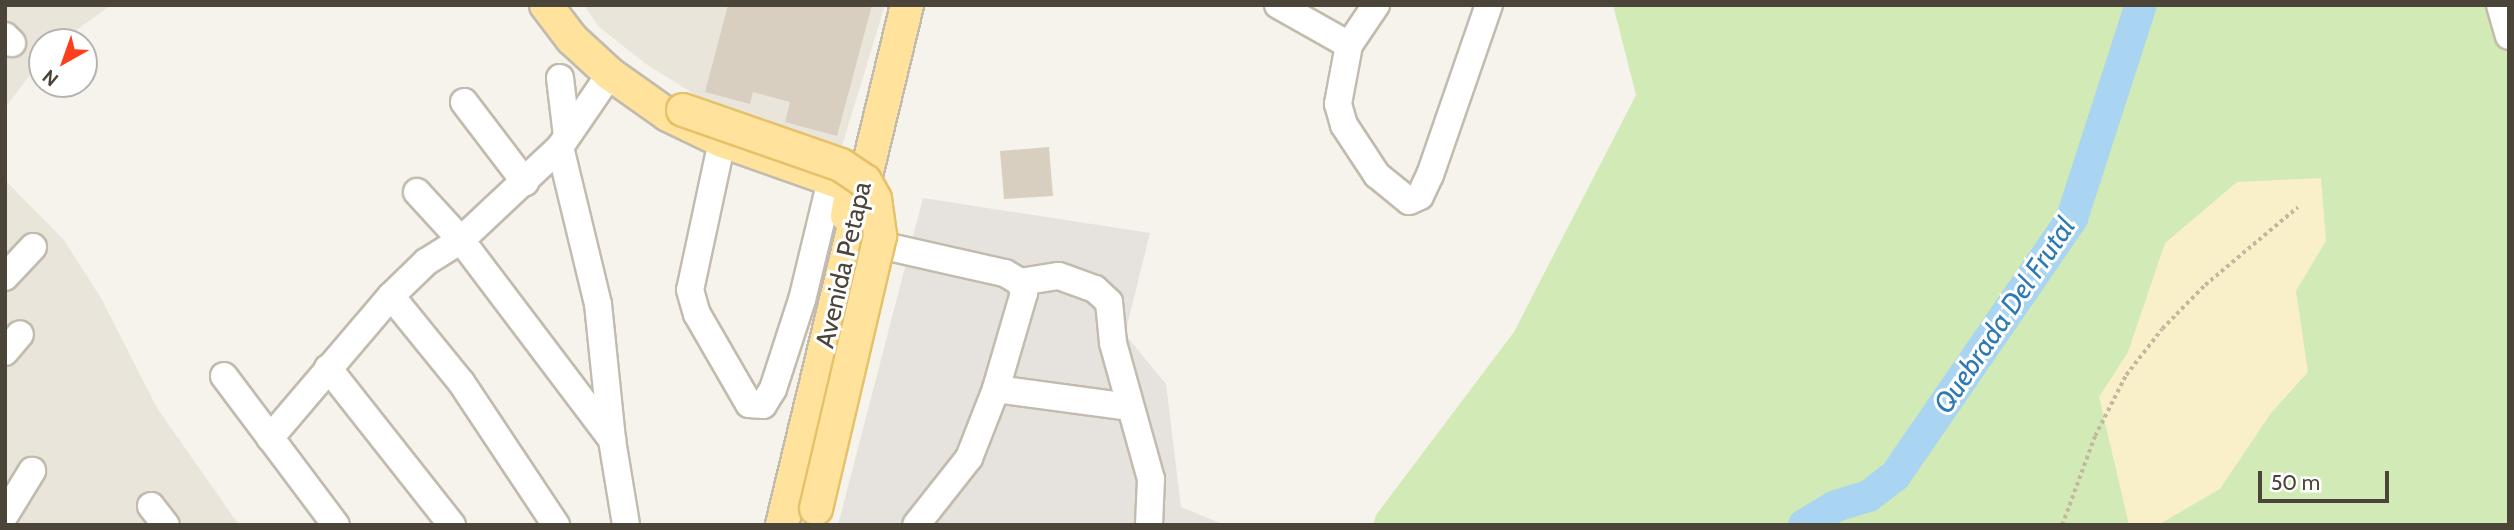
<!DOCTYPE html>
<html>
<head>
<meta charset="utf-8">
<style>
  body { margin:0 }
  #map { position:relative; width:2514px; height:530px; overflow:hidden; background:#f6f3ec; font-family:Cabin,sans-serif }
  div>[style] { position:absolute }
  .residential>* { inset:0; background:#eae5da }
  .industrial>* { inset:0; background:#e6e2dd }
  .green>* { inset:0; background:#d2eab5 }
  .sand>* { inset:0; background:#f9efc9 }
  .river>* { height:32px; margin:-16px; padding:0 16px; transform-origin:16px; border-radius:16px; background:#a9d4f2 }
  .building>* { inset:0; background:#d8cfc1 }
  .path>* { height:3.5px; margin-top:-1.75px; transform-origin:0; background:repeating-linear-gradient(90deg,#c4b79f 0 3.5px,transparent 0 7px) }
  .roads { filter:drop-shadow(2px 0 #c2bbae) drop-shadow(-2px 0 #c2bbae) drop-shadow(0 2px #c2bbae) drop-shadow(0 -2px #c2bbae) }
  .minor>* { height:26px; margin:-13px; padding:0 13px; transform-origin:13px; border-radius:13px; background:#fff }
  .major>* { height:32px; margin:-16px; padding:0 16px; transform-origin:16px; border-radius:16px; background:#ffe39c }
  .bridges { filter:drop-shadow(2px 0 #e6c16a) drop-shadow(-2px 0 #e6c16a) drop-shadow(0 2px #e6c16a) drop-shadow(0 -2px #e6c16a) }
  .major-bridge>* { height:32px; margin:-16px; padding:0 16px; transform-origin:16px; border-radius:16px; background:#ffe39c }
  span { translate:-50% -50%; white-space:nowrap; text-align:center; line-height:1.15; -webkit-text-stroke:6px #fff; paint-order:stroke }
  .street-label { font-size:26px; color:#4b4439 }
  .water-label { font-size:28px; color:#2e7ab2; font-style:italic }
  .frame { position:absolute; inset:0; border:7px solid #4b4439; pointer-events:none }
  .north { position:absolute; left:28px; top:28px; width:70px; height:70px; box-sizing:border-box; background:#fff; border:2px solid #b7b4b0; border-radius:50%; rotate:220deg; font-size:19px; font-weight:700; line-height:28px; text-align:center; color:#4b4439 }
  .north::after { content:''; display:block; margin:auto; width:24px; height:32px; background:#fc3f1d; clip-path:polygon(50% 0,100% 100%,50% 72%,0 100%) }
  .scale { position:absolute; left:2258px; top:471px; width:131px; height:32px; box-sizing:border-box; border:4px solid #4b4439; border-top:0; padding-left:9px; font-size:21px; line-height:24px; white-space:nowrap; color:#4b4439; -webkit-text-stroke:5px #fff; paint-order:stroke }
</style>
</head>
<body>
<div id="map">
  <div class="residential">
    <i style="clip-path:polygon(5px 5px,111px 5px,60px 42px,42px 42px,42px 59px,5px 108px)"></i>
    <i style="clip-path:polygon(584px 5px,885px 5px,842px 146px,710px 104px,646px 64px,599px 27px)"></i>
    <i style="clip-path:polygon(5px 180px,64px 240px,101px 298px,157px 408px,239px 525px,5px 525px)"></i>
  </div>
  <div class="industrial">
    <i style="clip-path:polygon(923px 198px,1150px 233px,1125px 334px,1166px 384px,1181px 507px,1225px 525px,838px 525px)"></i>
  </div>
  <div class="green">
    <i style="clip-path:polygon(1613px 5px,2509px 5px,2509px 525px,1373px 525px,1376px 515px,1514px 332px,1636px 95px)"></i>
  </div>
  <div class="sand">
    <i style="clip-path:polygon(2321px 178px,2326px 241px,2296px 291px,2308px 372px,2271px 413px,2220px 489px,2158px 525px,2129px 525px,2099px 397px,2128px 352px,2165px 243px,2237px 182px)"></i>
  </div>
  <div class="river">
    <i style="left:1804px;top:525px;width:37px;rotate:-31deg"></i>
    <i style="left:1836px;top:506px;width:34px;rotate:-17deg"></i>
    <i style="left:1869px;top:496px;width:33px;rotate:-38deg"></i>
    <i style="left:1895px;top:476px;width:313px;rotate:-55.5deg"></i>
    <i style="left:2072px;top:218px;width:224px;rotate:-72.1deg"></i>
  </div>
  <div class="building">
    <i style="clip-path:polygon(728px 5px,872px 5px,837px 136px,785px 122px,790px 102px,753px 92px,750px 104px,705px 92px)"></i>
    <i style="clip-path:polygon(1049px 147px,1053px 196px,1004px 199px,1000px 151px)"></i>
  </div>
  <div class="path">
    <i style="left:2062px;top:525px;width:95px;rotate:-69.7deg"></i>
    <i style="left:2095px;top:436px;width:68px;rotate:-63.1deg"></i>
    <i style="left:2126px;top:375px;width:58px;rotate:-52deg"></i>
    <i style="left:2162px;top:329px;width:62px;rotate:-45.7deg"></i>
    <i style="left:2205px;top:285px;width:121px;rotate:-40deg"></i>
  </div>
  <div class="roads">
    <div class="minor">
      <i style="left:1278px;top:5px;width:81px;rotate:29.4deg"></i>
      <i style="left:1376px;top:5px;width:48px;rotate:124deg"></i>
      <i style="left:1349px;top:45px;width:60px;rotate:100.6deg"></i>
      <i style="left:1338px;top:104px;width:22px;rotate:74deg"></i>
      <i style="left:1344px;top:125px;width:60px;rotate:56.6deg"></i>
      <i style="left:1377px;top:175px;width:41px;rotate:39.1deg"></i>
      <i style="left:1409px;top:201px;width:12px;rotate:-24deg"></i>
      <i style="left:1420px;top:196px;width:23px;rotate:-65deg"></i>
      <i style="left:1430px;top:175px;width:180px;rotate:-70.9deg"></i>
      <i style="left:2500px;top:5px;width:32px;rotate:74deg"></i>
      <i style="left:5px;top:36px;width:10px;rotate:45deg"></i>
      <i style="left:560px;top:78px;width:58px;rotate:83.1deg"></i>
      <i style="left:464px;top:102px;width:101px;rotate:52.7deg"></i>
      <i style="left:722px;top:141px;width:152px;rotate:102.1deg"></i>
      <i style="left:690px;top:290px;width:25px;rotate:74deg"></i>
      <i style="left:697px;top:314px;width:104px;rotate:60deg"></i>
      <i style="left:749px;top:404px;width:14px;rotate:4deg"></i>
      <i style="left:763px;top:405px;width:19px;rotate:-58deg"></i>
      <i style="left:773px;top:389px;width:94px;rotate:-72deg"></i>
      <i style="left:802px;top:300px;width:123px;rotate:-76.4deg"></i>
      <i style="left:560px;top:147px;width:162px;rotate:76.4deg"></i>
      <i style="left:598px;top:304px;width:137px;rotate:84.1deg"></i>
      <i style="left:612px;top:440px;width:86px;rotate:80.6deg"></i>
      <i style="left:417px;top:192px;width:65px;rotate:47.5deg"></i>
      <i style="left:461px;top:240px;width:251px;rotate:52.9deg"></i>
      <i style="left:858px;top:240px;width:151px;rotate:12.7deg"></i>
      <i style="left:1005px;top:273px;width:17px;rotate:31deg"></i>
      <i style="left:1020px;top:282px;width:12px;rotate:70deg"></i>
      <i style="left:1024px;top:293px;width:100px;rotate:106.3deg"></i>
      <i style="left:996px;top:389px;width:74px;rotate:111.4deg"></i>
      <i style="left:969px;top:458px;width:85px;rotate:128.3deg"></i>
      <i style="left:5px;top:277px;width:41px;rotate:-47deg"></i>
      <i style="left:1020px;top:282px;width:39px;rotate:-9deg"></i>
      <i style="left:1059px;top:276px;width:38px;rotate:20deg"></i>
      <i style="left:1095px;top:289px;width:19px;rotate:43deg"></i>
      <i style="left:1109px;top:302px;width:41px;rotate:84.4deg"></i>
      <i style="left:1113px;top:343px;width:141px;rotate:74.4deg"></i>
      <i style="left:1151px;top:479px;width:46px;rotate:92.5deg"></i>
      <i style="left:391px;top:296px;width:111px;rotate:50.9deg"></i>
      <i style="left:461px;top:382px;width:172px;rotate:56.4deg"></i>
      <i style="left:5px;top:352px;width:23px;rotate:-50deg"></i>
      <i style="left:328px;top:368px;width:200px;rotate:51.7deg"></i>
      <i style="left:224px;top:376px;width:186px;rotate:53.1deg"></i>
      <i style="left:996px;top:389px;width:134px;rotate:7.7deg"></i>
      <i style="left:270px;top:438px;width:187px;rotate:-49.6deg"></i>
      <i style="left:391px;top:296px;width:49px;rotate:-44.2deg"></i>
      <i style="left:426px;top:262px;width:41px;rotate:-32.2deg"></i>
      <i style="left:461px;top:240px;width:136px;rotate:-43.2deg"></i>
      <i style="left:560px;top:147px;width:88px;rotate:-55.6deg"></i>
      <i style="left:151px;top:506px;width:24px;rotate:52deg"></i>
      <i style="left:5px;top:515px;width:52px;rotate:-58.5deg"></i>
    </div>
    <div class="major">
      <i style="left:546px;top:5px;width:43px;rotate:52.6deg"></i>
      <i style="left:572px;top:39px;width:52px;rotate:42.6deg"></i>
      <i style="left:610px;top:74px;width:71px;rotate:35.3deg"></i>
      <i style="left:668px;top:115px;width:60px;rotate:25.7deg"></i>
      <i style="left:722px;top:141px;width:129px;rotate:19.4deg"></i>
      <i style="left:844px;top:184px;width:13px;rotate:58deg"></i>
      <i style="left:851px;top:195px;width:21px;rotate:101deg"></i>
      <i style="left:782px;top:525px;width:535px;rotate:-76.48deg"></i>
    </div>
  </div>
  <div class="bridges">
    <div class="major-bridge">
      <i style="left:683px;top:110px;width:167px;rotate:19.2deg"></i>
      <i style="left:841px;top:165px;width:29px;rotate:34deg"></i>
      <i style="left:865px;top:181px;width:21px;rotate:61deg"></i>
      <i style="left:875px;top:199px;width:37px;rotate:82deg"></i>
      <i style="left:880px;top:236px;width:280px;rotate:103.2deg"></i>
    </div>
  </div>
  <div class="street-label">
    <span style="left:844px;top:265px;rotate:-77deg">Avenida Petapa</span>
  </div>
  <div class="water-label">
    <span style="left:2004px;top:315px;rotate:-56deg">Quebrada Del Frutal</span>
  </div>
  <div class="frame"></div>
  <div class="north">N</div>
  <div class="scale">50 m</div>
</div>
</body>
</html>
